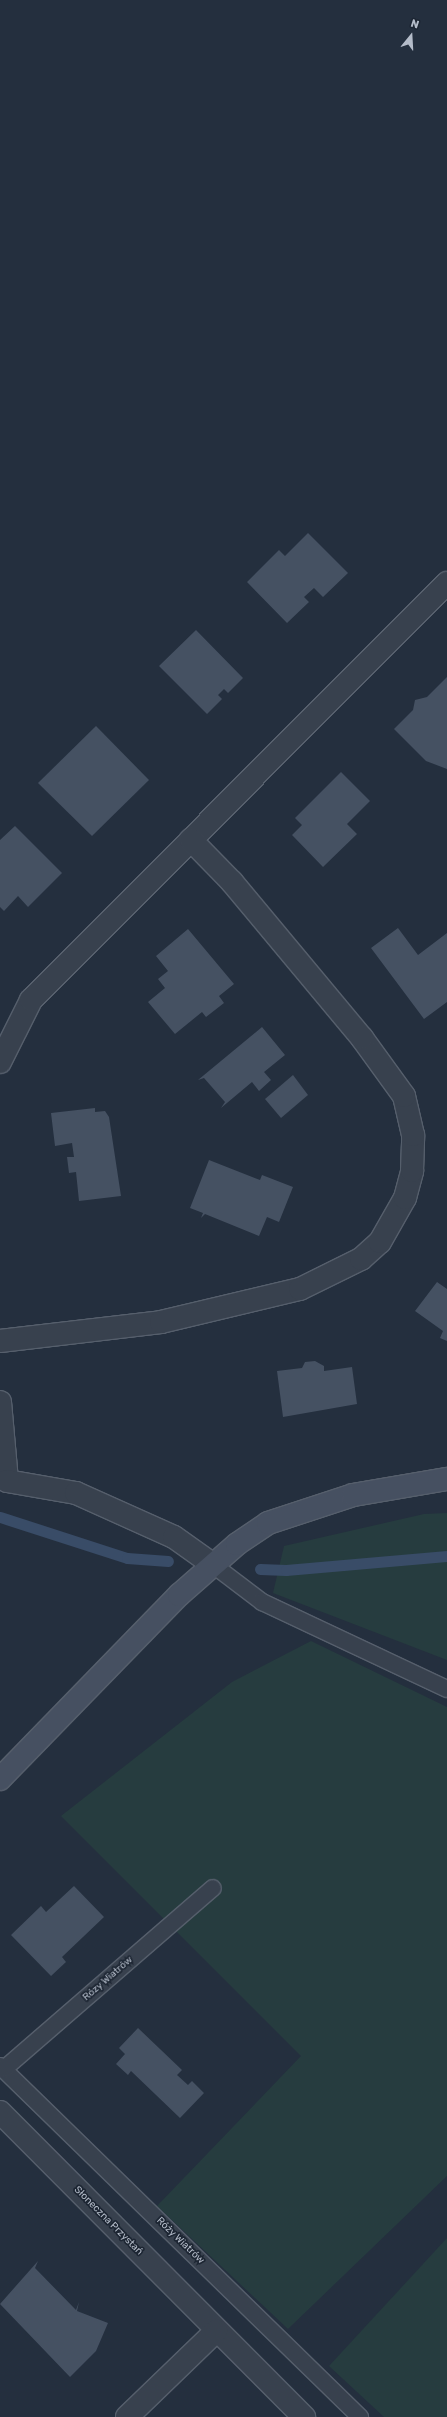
<!DOCTYPE html>
<html>
<head>
<meta charset="utf-8">
<style>
  body { margin:0 }
  #map { position:relative; width:447px; height:2417px; overflow:hidden; background:#242f3e; font-family:Rubik,sans-serif }
  div>[style] { position:absolute }
  .green>* { inset:0; background:#263c3f }
  .stream>* { height:11px; margin:-5.5px; padding:0 5.5px; transform-origin:5.5px; border-radius:5.5px; background:#394c67 }
  .building>* { inset:0; background:#455162 }
  .roads { filter:drop-shadow(1px 0 #565f6c) drop-shadow(-1px 0 #565f6c) drop-shadow(0 1px #565f6c) drop-shadow(0 -1px #565f6c) }
  .lane>* { height:16px; margin:-8px; padding:0 8px; transform-origin:8px; border-radius:8px; background:#38414e }
  .street>* { height:22px; margin:-11px; padding:0 11px; transform-origin:11px; border-radius:11px; background:#38414e }
  .secondary>* { height:22px; margin:-11px; padding:0 11px; transform-origin:11px; border-radius:11px; background:#465061 }
  span { translate:-50% -50%; white-space:nowrap; text-align:center; line-height:1.15; -webkit-text-stroke:3.5px #1d2633; paint-order:stroke }
  .street-label { font-size:10px; color:#b4bcc9 }
  .north { position:absolute; left:391px; top:16px; width:40px; height:40px; -webkit-text-stroke:3px #1d2633; paint-order:stroke; rotate:18deg; font-size:11px; font-weight:700; line-height:16px; text-align:center; color:#b4bcc9 }
  .north::after { content:''; display:block; margin:auto; width:14px; height:18px; background:#b4bcc9; clip-path:polygon(50% 0,100% 100%,50% 72%,0 100%) }
</style>
</head>
<body>
<div id="map">
  <div class="green">
    <i style="clip-path:polygon(447px 1513px,447px 1660px,273px 1593px,284px 1546px,424px 1514px)"></i>
    <i style="clip-path:polygon(311px 1641px,447px 1707px,447px 2176px,288px 2329px,157px 2206px,301px 2056px,61px 1816px,232px 1682px)"></i>
    <i style="clip-path:polygon(447px 2238px,447px 2417px,384px 2417px,329px 2366px)"></i>
  </div>
  <div class="stream">
    <i style="left:0;top:1517px;width:133px;rotate:17.9deg"></i>
    <i style="left:127px;top:1558px;width:41px;rotate:4.2deg"></i>
    <i style="left:260px;top:1569px;width:26px;rotate:2deg"></i>
    <i style="left:286px;top:1570px;width:162px;rotate:-5deg"></i>
  </div>
  <div class="building">
    <i style="clip-path:polygon(308px 533px,348px 573px,323px 597px,314px 588px,304px 597px,309px 602px,287px 623px,247px 582px,279px 550px,285px 556px)"></i>
    <i style="clip-path:polygon(196px 630px,243px 678px,228px 693px,224px 689px,218px 695px,222px 699px,207px 714px,159px 666px)"></i>
    <i style="clip-path:polygon(447px 677px,447px 769px,426px 761px,394px 729px,413px 710px,415px 700px,427px 697px)"></i>
    <i style="clip-path:polygon(96px 726px,149px 780px,92px 836px,38px 783px)"></i>
    <i style="clip-path:polygon(341px 772px,370px 801px,347px 824px,357px 834px,323px 867px,292px 835px,302px 825px,295px 818px)"></i>
    <i style="clip-path:polygon(15px 826px,62px 873px,28px 907px,18px 896px,4px 911px,0 907px,0 840px)"></i>
    <i style="clip-path:polygon(398px 928px,418px 955px,447px 933px,447px 1002px,424px 1019px,371px 948px)"></i>
    <i style="clip-path:polygon(188px 929px,234px 984px,219px 996px,224px 1003px,206px 1017px,202px 1012px,175px 1034px,148px 1002px,165px 988px,158px 979px,168px 971px,156px 956px)"></i>
    <i style="clip-path:polygon(262px 1027px,285px 1055px,264px 1072px,271px 1080px,259px 1091px,252px 1082px,221px 1108px,225px 1102px,204px 1078px,198px 1080px)"></i>
    <i style="clip-path:polygon(293px 1075px,308px 1095px,281px 1118px,265px 1099px)"></i>
    <i style="clip-path:polygon(95px 1108px,95px 1112px,105px 1111px,109px 1117px,121px 1196px,79px 1201px,76px 1172px,69px 1173px,67px 1157px,74px 1157px,72px 1143px,55px 1146px,51px 1113px)"></i>
    <i style="clip-path:polygon(209px 1160px,260px 1180px,262px 1175px,293px 1187px,279px 1222px,267px 1217px,259px 1236px,205px 1214px,201px 1218px,203px 1213px,190px 1208px)"></i>
    <i style="clip-path:polygon(437px 1282px,447px 1289px,447px 1341px,440px 1338px,443px 1331px,415px 1311px)"></i>
    <i style="clip-path:polygon(315px 1361px,324px 1366px,324px 1371px,352px 1367px,357px 1404px,283px 1417px,277px 1371px,302px 1368px,305px 1362px)"></i>
    <i style="clip-path:polygon(74px 1886px,104px 1917px,62px 1957px,66px 1962px,51px 1976px,11px 1935px,41px 1906px,46px 1912px)"></i>
    <i style="clip-path:polygon(138px 2028px,182px 2070px,177px 2075px,188px 2085px,192px 2081px,204px 2093px,180px 2118px,131px 2071px,128px 2075px,116px 2064px,125px 2054px,119px 2048px)"></i>
    <i style="clip-path:polygon(38px 2261px,35px 2268px,76px 2310px,79px 2302px,77px 2311px,108px 2323px,96px 2351px,70px 2377px,0 2304px)"></i>
  </div>
  <div class="roads">
    <div class="lane">
      <i style="left:212px;top:1564px;width:63px;rotate:37.2deg"></i>
      <i style="left:262px;top:1602px;width:204px;rotate:25.2deg"></i>
      <i style="left:0;top:2066px;width:503px;rotate:44.27deg"></i>
      <i style="left:4px;top:2069px;width:276px;rotate:-40.9deg"></i>
    </div>
    <div class="street">
      <i style="left:0;top:1062px;width:69px;rotate:-63.4deg"></i>
      <i style="left:31px;top:1000px;width:589px;rotate:-45.07deg"></i>
      <i style="left:0;top:1341px;width:162px;rotate:-6.7deg"></i>
      <i style="left:161px;top:1322px;width:143px;rotate:-13.4deg"></i>
      <i style="left:300px;top:1289px;width:68px;rotate:-26.2deg"></i>
      <i style="left:361px;top:1259px;width:25px;rotate:-42deg"></i>
      <i style="left:380px;top:1242px;width:51px;rotate:-60.4deg"></i>
      <i style="left:405px;top:1198px;width:28px;rotate:-75deg"></i>
      <i style="left:412px;top:1171px;width:36px;rotate:-88deg"></i>
      <i style="left:413px;top:1135px;width:40px;rotate:-103deg"></i>
      <i style="left:404px;top:1096px;width:72px;rotate:-125.9deg"></i>
      <i style="left:362px;top:1038px;width:203px;rotate:-129.8deg"></i>
      <i style="left:232px;top:882px;width:59px;rotate:-134.3deg"></i>
      <i style="left:0;top:1402px;width:79px;rotate:84.9deg"></i>
      <i style="left:7px;top:1481px;width:70px;rotate:9.9deg"></i>
      <i style="left:76px;top:1493px;width:107px;rotate:24.2deg"></i>
      <i style="left:174px;top:1537px;width:47px;rotate:35.4deg"></i>
      <i style="left:0;top:2112px;width:431px;rotate:45.1deg"></i>
      <i style="left:127px;top:2417px;width:124px;rotate:-44deg"></i>
    </div>
    <div class="secondary">
      <i style="left:0;top:1779px;width:257px;rotate:-45.8deg"></i>
      <i style="left:179px;top:1595px;width:77px;rotate:-41.3deg"></i>
      <i style="left:237px;top:1544px;width:37px;rotate:-34deg"></i>
      <i style="left:268px;top:1523px;width:89px;rotate:-18.2deg"></i>
      <i style="left:353px;top:1495px;width:95px;rotate:-9.7deg"></i>
    </div>
  </div>
  <div class="street-label">
    <span style="left:108px;top:1979px;rotate:-41deg">Rózy Wiatrów</span>
    <span style="left:108px;top:2221px;rotate:45deg">Słoneczna Przystań</span>
    <span style="left:180px;top:2241px;rotate:44deg">Róży Wiatrów</span>
  </div>
  <div class="north">N</div>
</div>
</body>
</html>
